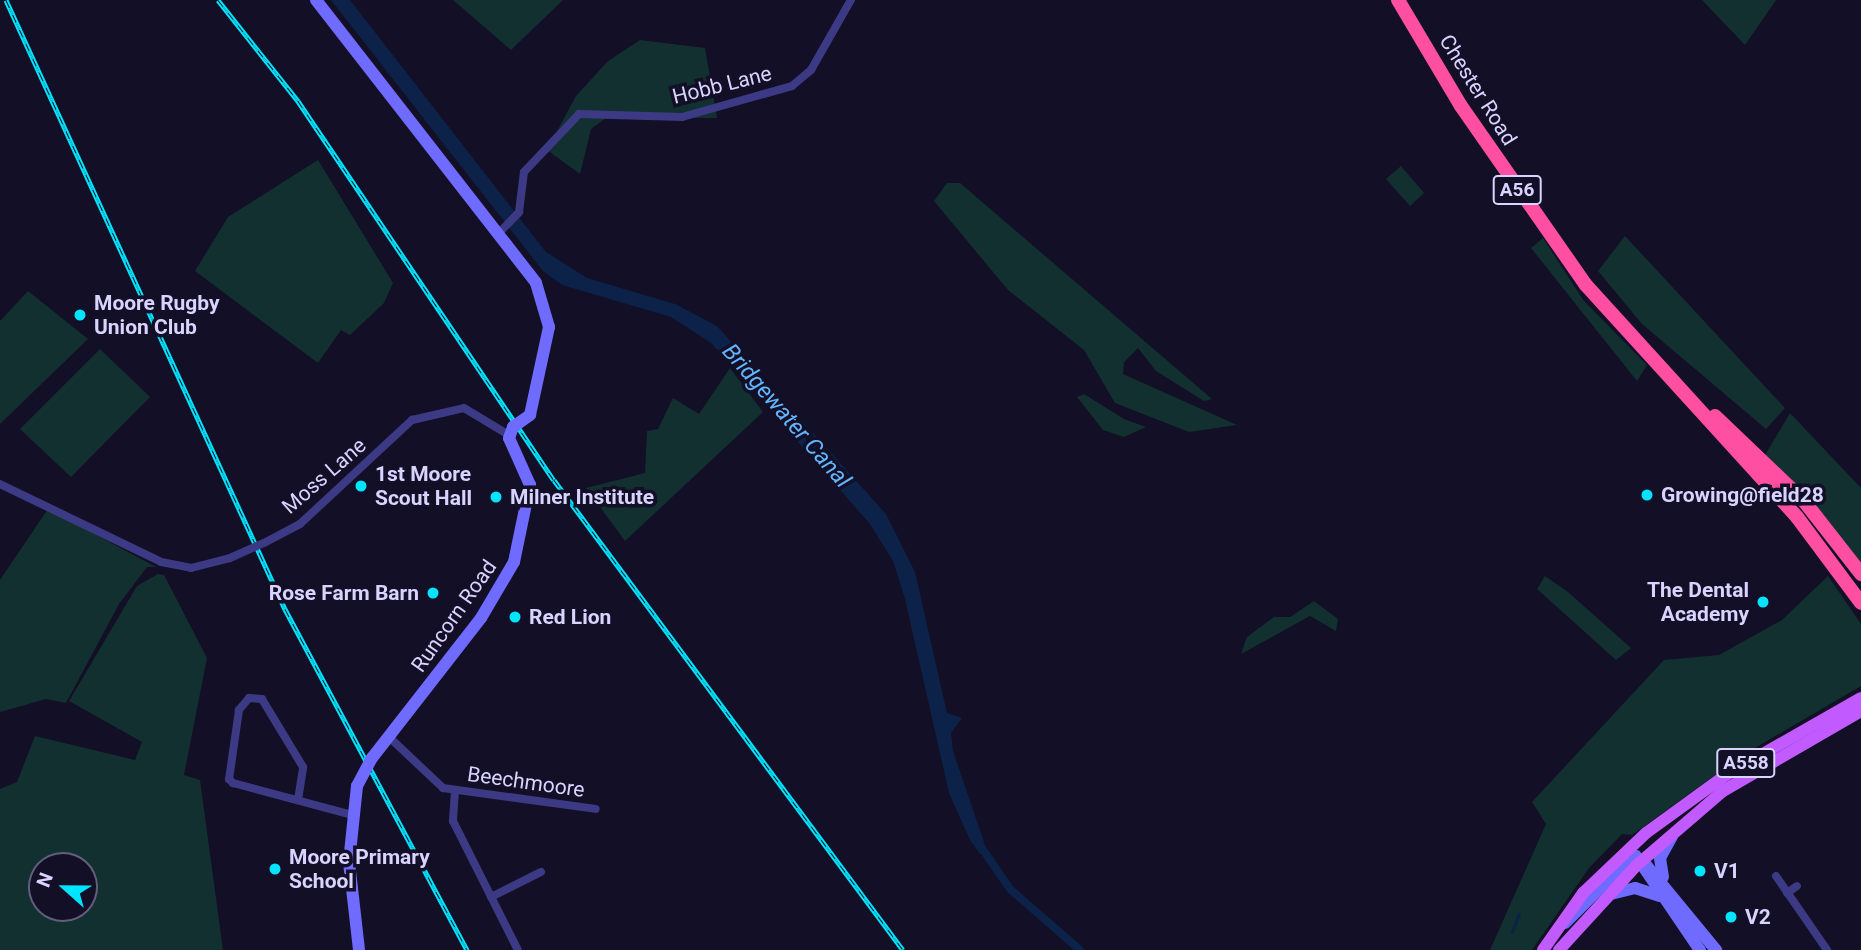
<!DOCTYPE html>
<html>
<head>
<meta charset="utf-8">
<style>
  body { margin:0 }
  #map { position:relative; width:1861px; height:950px; overflow:hidden; background:#130f26; font-family:Roboto,sans-serif }
  div>[style] { position:absolute }
  .green>* { inset:0; background:#12302f }
  .water>* { inset:0; background:#0c2248 }
  .stream>* { height:2.5px; margin:-1.25px; padding:0 1.25px; transform-origin:1.25px; border-radius:1.25px; background:#0c2248 }
  .canal>* { height:8px; margin:-4px; padding:0 4px; transform-origin:4px; border-radius:4px; background:#0c2248 }
  .street>* { height:8px; margin:-4px; padding:0 4px; transform-origin:4px; border-radius:4px; background:#3d3a85 }
  .secondary>* { height:12px; margin:-6px; padding:0 6px; transform-origin:6px; border-radius:6px; background:#6f6bff }
  .primary>* { height:12px; margin:-6px; padding:0 6px; transform-origin:6px; border-radius:6px; background:#c25bff }
  .highway>* { height:14px; margin:-7px; padding:0 7px; transform-origin:7px; border-radius:7px; background:#ff4fa3 }
  .rail>* { height:5px; margin-top:-2.5px; transform-origin:0; background:repeating-linear-gradient(90deg,#130f26 0 8px,#00e5ff 0 16px); box-sizing:border-box; border-block:2px solid #00e5ff }
  .street-bridge>* { height:8px; margin:-4px; padding:0 4px; transform-origin:4px; border-radius:4px; background:#3d3a85 }
  .secondary-bridge>* { height:12px; margin:-6px; padding:0 6px; transform-origin:6px; border-radius:6px; background:#6f6bff }
  .dots>* { width:19px; height:19px; translate:-50% -50%; box-sizing:border-box; border:4px solid #130f26; border-radius:50% }
  span { translate:-50% -50%; white-space:nowrap; text-align:center; line-height:1.15; -webkit-text-stroke:7px #130f26; paint-order:stroke }
  .shield-label span { padding:2px 5px; background:#130f26; border:2px solid; border-radius:5px; -webkit-text-stroke-width:0 }
  .shield-label { font-size:19px; color:#d9d4ff; font-weight:700 }
  .street-label { font-size:21px; color:#d9d4ff }
  .poi-label { font-size:21px; color:#d9d4ff; font-weight:700 }
  .left { translate:0 -50%; text-align:left }
  .right { translate:-100% -50%; text-align:right }
  .water-label { font-size:23px; color:#62b6ff; font-style:italic }
  .north { position:absolute; left:28px; top:852px; width:70px; height:70px; box-sizing:border-box; background:#130f26; border:2px solid #625e7d; border-radius:50%; rotate:291deg; font-size:19px; font-weight:700; line-height:28px; text-align:center; color:#d9d4ff }
  .north::after { content:''; display:block; margin:auto; width:24px; height:32px; background:#00e5ff; clip-path:polygon(50% 0,100% 100%,50% 72%,0 100%) }
</style>
</head>
<body>
<div id="map">
  <div class="green">
    <i style="clip-path:polygon(453px 0,563px 0,511px 50px)"></i>
    <i style="clip-path:polygon(1702px 0,1776px 0,1745px 45px)"></i>
    <i style="clip-path:polygon(640px 40px,705px 48px,717px 118px,606px 118px,591px 129px,580px 174px,547px 150px,576px 96px,608px 61px)"></i>
    <i style="clip-path:polygon(318px 160px,393px 283px,384px 303px,350px 335px,341px 330px,318px 363px,195px 271px,228px 217px)"></i>
    <i style="clip-path:polygon(1401px 166px,1424px 193px,1410px 206px,1386px 179px)"></i>
    <i style="clip-path:polygon(947px 183px,960px 183px,1212px 399px,1204px 401px,1156px 371px,1138px 348px,1124px 362px,1123px 374px,1237px 425px,1189px 432px,1115px 403px,1084px 350px,1008px 290px,934px 201px)"></i>
    <i style="clip-path:polygon(1625px 236px,1785px 408px,1766px 429px,1642px 324px,1598px 271px)"></i>
    <i style="clip-path:polygon(1543px 238px,1584px 301px,1647px 365px,1637px 381px,1531px 248px)"></i>
    <i style="clip-path:polygon(28px 291px,88px 339px,0 424px,0 321px)"></i>
    <i style="clip-path:polygon(100px 349px,150px 397px,71px 477px,20px 429px)"></i>
    <i style="clip-path:polygon(730px 368px,763px 412px,625px 541px,586px 488px,645px 473px,647px 431px,658px 429px,673px 398px,699px 414px)"></i>
    <i style="clip-path:polygon(1084px 394px,1124px 419px,1146px 427px,1124px 437px,1103px 430px,1077px 397px)"></i>
    <i style="clip-path:polygon(1790px 413px,1861px 488px,1861px 564px,1765px 455px)"></i>
    <i style="clip-path:polygon(48px 509px,156px 567px,147px 567px,119px 604px,66px 703px,46px 699px,0 712px,0 580px)"></i>
    <i style="clip-path:polygon(evenodd,158px 574px,164px 575px,207px 658px,184px 775px,200px 780px,223px 950px,0 950px,0 789px,17px 782px,35px 736px,135px 760px,142px 742px,69px 701px,137px 586px,158px 574px,84px 866px,84px 908px,42px 908px,42px 866px,84px 866px)"></i>
    <i style="clip-path:polygon(1545px 576px,1568px 592px,1631px 648px,1616px 660px,1537px 589px)"></i>
    <i style="clip-path:polygon(1828px 576px,1861px 624px,1861px 686px,1743px 755px,1632px 835px,1622px 834px,1589px 868px,1532px 950px,1490px 950px,1546px 824px,1532px 802px,1664px 660px,1719px 655px,1782px 620px)"></i>
    <i style="clip-path:polygon(1314px 601px,1338px 619px,1336px 631px,1310px 616px,1241px 654px,1247px 637px,1274px 617px,1290px 617px)"></i>
  </div>
  <div class="water">
    <i style="clip-path:polygon(331px 0,350px 0,546px 252px,587px 278px,675px 304px,717px 326px,886px 514px,915px 572px,947px 713px,962px 718px,951px 733px,953px 751px,987px 851px,980px 854px,970px 840px,949px 793px,905px 599px,893px 561px,870px 524px,711px 343px,671px 317px,562px 285px,543px 271px)"></i>
  </div>
  <div class="stream">
    <i style="left:1512px;top:932px;width:19px;rotate:-69deg"></i>
  </div>
  <div class="canal">
    <i style="left:979px;top:844px;width:55px;rotate:55.4deg"></i>
    <i style="left:1010px;top:889px;width:93px;rotate:41.1deg"></i>
  </div>
  <div class="street">
    <i style="left:499px;top:233px;width:29px;rotate:-46deg"></i>
    <i style="left:519px;top:212px;width:40px;rotate:-82.9deg"></i>
    <i style="left:524px;top:172px;width:80px;rotate:-46.5deg"></i>
    <i style="left:579px;top:114px;width:103px;rotate:1.7deg"></i>
    <i style="left:682px;top:117px;width:114px;rotate:-15.7deg"></i>
    <i style="left:792px;top:86px;width:25px;rotate:-40deg"></i>
    <i style="left:811px;top:70px;width:81px;rotate:-60.3deg"></i>
    <i style="left:0;top:484px;width:179px;rotate:25.8deg"></i>
    <i style="left:161px;top:562px;width:31px;rotate:11deg"></i>
    <i style="left:191px;top:568px;width:40px;rotate:-14.4deg"></i>
    <i style="left:264px;top:543px;width:41px;rotate:-27.8deg"></i>
    <i style="left:300px;top:524px;width:153px;rotate:-42.9deg"></i>
    <i style="left:412px;top:420px;width:53px;rotate:-13deg"></i>
    <i style="left:464px;top:408px;width:52px;rotate:31deg"></i>
    <i style="left:388px;top:736px;width:76px;rotate:43.4deg"></i>
    <i style="left:443px;top:788px;width:154px;rotate:7.8deg"></i>
    <i style="left:455px;top:791px;width:30px;rotate:94deg"></i>
    <i style="left:453px;top:821px;width:144px;rotate:63.3deg"></i>
    <i style="left:298px;top:800px;width:33px;rotate:-81deg"></i>
    <i style="left:303px;top:767px;width:79px;rotate:-121.1deg"></i>
    <i style="left:262px;top:699px;width:13px;rotate:-176deg"></i>
    <i style="left:249px;top:698px;width:16px;rotate:130deg"></i>
    <i style="left:239px;top:710px;width:70px;rotate:98.2deg"></i>
    <i style="left:229px;top:779px;width:6px;rotate:45deg"></i>
    <i style="left:233px;top:783px;width:120px;rotate:15deg"></i>
    <i style="left:1776px;top:876px;width:90px;rotate:55.4deg"></i>
    <i style="left:1787px;top:893px;width:12px;rotate:-35deg"></i>
    <i style="left:491px;top:897px;width:56px;rotate:-26.6deg"></i>
  </div>
  <div class="secondary">
    <i style="left:316px;top:0;width:358px;rotate:52.1deg"></i>
    <i style="left:536px;top:283px;width:46px;rotate:73.5deg"></i>
    <i style="left:549px;top:327px;width:90px;rotate:102.2deg"></i>
    <i style="left:372px;top:758px;width:177px;rotate:-52.1deg"></i>
    <i style="left:481px;top:618px;width:65px;rotate:-59.5deg"></i>
    <i style="left:514px;top:562px;width:79px;rotate:-78.3deg"></i>
    <i style="left:530px;top:485px;width:51px;rotate:-114.1deg"></i>
    <i style="left:509px;top:438px;width:12px;rotate:-70deg"></i>
    <i style="left:357px;top:786px;width:76px;rotate:96deg"></i>
    <i style="left:349px;top:862px;width:89px;rotate:83.5deg"></i>
    <i style="left:1636px;top:856px;width:114px;rotate:55.8deg"></i>
    <i style="left:1663px;top:877px;width:19px;rotate:-99deg"></i>
    <i style="left:1660px;top:858px;width:25px;rotate:-61deg"></i>
    <i style="left:1611px;top:894px;width:25px;rotate:-14deg"></i>
    <i style="left:1635px;top:888px;width:26px;rotate:18deg"></i>
    <i style="left:1565px;top:923px;width:83px;rotate:-45deg"></i>
    <i style="left:1624px;top:864px;width:18px;rotate:-13deg"></i>
    <i style="left:1642px;top:860px;width:117px;rotate:50.6deg"></i>
  </div>
  <div class="primary">
    <i style="left:1543px;top:950px;width:70px;rotate:-54.9deg"></i>
    <i style="left:1583px;top:893px;width:87px;rotate:-43.6deg"></i>
    <i style="left:1646px;top:833px;width:99px;rotate:-35.9deg"></i>
    <i style="left:1726px;top:775px;width:155px;rotate:-29.7deg"></i>
    <i style="left:1559px;top:950px;width:115px;rotate:-47.5deg"></i>
    <i style="left:1637px;top:865px;width:113px;rotate:-40.7deg"></i>
    <i style="left:1723px;top:791px;width:160px;rotate:-30.1deg"></i>
  </div>
  <div class="highway">
    <i style="left:1398px;top:0;width:123px;rotate:59.3deg"></i>
    <i style="left:1461px;top:106px;width:217px;rotate:55.1deg"></i>
    <i style="left:1585px;top:284px;width:315px;rotate:47.7deg"></i>
    <i style="left:1797px;top:517px;width:107px;rotate:53.3deg"></i>
    <i style="left:1715px;top:416px;width:123px;rotate:43.7deg"></i>
    <i style="left:1804px;top:501px;width:93px;rotate:52deg"></i>
  </div>
  <div class="rail">
    <i style="left:6px;top:0;width:670px;rotate:65.39deg"></i>
    <i style="left:285px;top:609px;width:387px;rotate:61.9deg"></i>
    <i style="left:218px;top:0;width:129px;rotate:51.6deg"></i>
    <i style="left:298px;top:101px;width:457px;rotate:56deg"></i>
    <i style="left:554px;top:480px;width:585px;rotate:53.4deg"></i>
  </div>
  <div class="street-bridge">
    <i style="left:230px;top:558px;width:37px;rotate:-24deg"></i>
  </div>
  <div class="secondary-bridge">
    <i style="left:513px;top:427px;width:21px;rotate:-35deg"></i>
    <i style="left:357px;top:786px;width:32px;rotate:-62deg"></i>
  </div>
  <div class="dots">
    <i style="left:80px;top:315px;background:#00e5ff"></i>
    <i style="left:361px;top:486px;background:#00e5ff"></i>
    <i style="left:1647px;top:495px;background:#00e5ff"></i>
    <i style="left:496px;top:497px;background:#00e5ff"></i>
    <i style="left:433px;top:593px;background:#00e5ff"></i>
    <i style="left:1763px;top:602px;background:#00e5ff"></i>
    <i style="left:515px;top:617px;background:#00e5ff"></i>
    <i style="left:275px;top:869px;background:#00e5ff"></i>
    <i style="left:1700px;top:871px;background:#00e5ff"></i>
    <i style="left:1731px;top:917px;background:#00e5ff"></i>
  </div>
  <div class="shield-label">
    <span style="left:1517px;top:190px">A56</span>
    <span style="left:1746px;top:763px">A558</span>
  </div>
  <div class="street-label">
    <span style="left:722px;top:85px;rotate:-14deg">Hobb Lane</span>
    <span style="left:1478px;top:90px;rotate:58deg">Chester Road</span>
    <span style="left:324px;top:476px;rotate:-41deg">Moss Lane</span>
    <span style="left:454px;top:616px;rotate:-55deg">Runcorn Road</span>
    <span style="left:526px;top:782px;rotate:8deg">Beechmoore</span>
  </div>
  <div class="poi-label">
    <span class="left" style="left:94px;top:315px">Moore Rugby<br>Union Club</span>
    <span class="left" style="left:375px;top:486px">1st Moore<br>Scout Hall</span>
    <span class="left" style="left:1661px;top:495px">Growing@field28</span>
    <span class="left" style="left:510px;top:497px">Milner Institute</span>
    <span class="right" style="left:1749px;top:602px">The Dental<br>Academy</span>
    <span class="right" style="left:419px;top:593px">Rose Farm Barn</span>
    <span class="left" style="left:529px;top:617px">Red Lion</span>
    <span class="left" style="left:289px;top:869px">Moore Primary<br>School</span>
    <span class="left" style="left:1714px;top:871px">V1</span>
    <span class="left" style="left:1745px;top:917px">V2</span>
  </div>
  <div class="water-label">
    <span style="left:786px;top:416px;rotate:49deg">Bridgewater Canal</span>
  </div>
  <div class="north">N</div>
</div>
</body>
</html>
